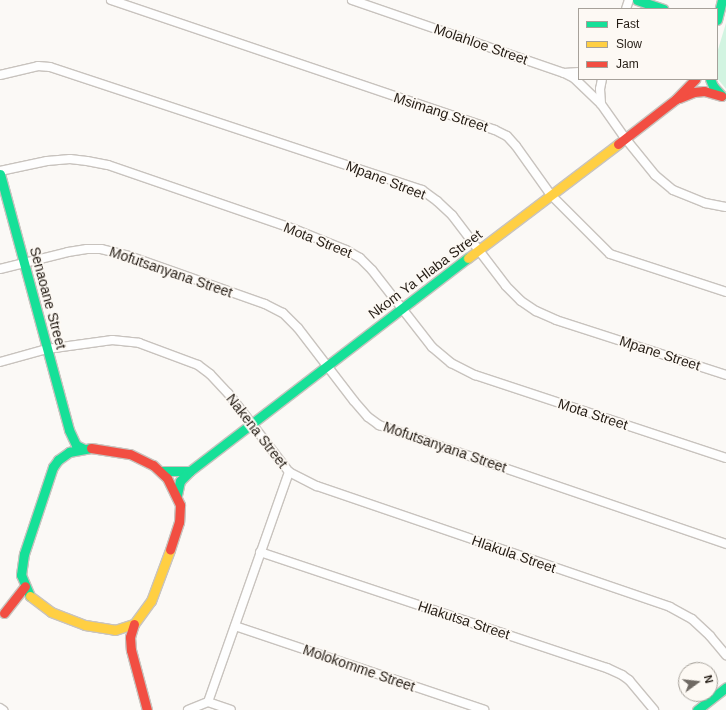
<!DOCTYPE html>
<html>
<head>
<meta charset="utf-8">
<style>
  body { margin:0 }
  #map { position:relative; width:726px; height:710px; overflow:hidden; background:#fbf9f6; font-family:Helvetica,sans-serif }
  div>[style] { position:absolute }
  .green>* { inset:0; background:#d2f4e1 }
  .roads { filter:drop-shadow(1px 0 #c8c3be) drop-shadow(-1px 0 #c8c3be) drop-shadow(0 1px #c8c3be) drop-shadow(0 -1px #c8c3be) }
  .street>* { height:8px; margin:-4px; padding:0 4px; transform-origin:4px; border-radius:4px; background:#fefefe }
  .fast>* { height:9px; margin:-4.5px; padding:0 4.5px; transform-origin:4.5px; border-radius:4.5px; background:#16e098 }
  .slow>* { height:9px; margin:-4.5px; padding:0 4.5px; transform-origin:4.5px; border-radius:4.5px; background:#ffcf43 }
  .jam>* { height:9px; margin:-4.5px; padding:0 4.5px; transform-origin:4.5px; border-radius:4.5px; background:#f24e42 }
  span { translate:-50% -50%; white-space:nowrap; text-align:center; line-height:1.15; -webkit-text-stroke:3.5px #fdf9f4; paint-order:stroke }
  .street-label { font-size:14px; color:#241c14 }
  .legend { position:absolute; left:578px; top:8px; width:140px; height:72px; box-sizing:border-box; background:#fdf9f4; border:1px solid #a6a19a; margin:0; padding:5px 7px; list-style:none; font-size:12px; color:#241c14 }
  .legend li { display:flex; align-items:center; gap:8px; height:20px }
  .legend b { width:20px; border:1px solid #a6a19a }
  .north { position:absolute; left:678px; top:662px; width:40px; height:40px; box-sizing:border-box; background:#fdf9f4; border:1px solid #a6a19a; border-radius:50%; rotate:75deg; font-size:11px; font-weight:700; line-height:16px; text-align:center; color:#241c14 }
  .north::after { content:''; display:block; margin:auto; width:14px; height:18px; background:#6f6963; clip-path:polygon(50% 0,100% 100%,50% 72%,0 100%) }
</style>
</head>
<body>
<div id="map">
  <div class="green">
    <i style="clip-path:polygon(726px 23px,726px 89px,717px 78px,717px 53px)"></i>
  </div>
  <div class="roads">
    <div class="street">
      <i style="left:111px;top:0;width:405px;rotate:18.7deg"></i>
      <i style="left:495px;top:130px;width:13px;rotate:27deg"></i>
      <i style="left:507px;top:136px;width:13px;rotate:48deg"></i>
      <i style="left:516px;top:146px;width:60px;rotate:54.5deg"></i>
      <i style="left:551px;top:195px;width:83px;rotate:45deg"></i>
      <i style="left:610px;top:254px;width:122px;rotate:18.1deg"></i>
      <i style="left:352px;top:0;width:224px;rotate:19deg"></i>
      <i style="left:564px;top:73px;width:11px;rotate:27deg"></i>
      <i style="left:574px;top:78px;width:37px;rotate:44deg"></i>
      <i style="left:626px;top:9px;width:9px;rotate:-72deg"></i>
      <i style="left:564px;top:73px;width:15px;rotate:-4deg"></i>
      <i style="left:0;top:75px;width:39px;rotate:-13deg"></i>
      <i style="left:38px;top:66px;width:12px;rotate:5deg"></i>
      <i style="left:50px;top:67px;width:392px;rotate:18.3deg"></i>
      <i style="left:422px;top:190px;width:19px;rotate:36deg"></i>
      <i style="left:437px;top:201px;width:21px;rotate:43deg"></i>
      <i style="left:452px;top:215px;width:89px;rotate:52.7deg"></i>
      <i style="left:506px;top:286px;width:21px;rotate:45deg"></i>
      <i style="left:521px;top:301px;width:18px;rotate:34deg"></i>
      <i style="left:536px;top:311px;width:22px;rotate:24deg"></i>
      <i style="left:556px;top:320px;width:179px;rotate:17.9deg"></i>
      <i style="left:602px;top:79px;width:10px;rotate:101deg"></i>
      <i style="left:600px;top:89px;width:15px;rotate:86deg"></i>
      <i style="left:601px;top:104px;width:42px;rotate:54.8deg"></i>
      <i style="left:625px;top:138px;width:48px;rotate:51deg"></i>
      <i style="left:655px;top:175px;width:23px;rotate:40deg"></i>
      <i style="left:673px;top:190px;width:35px;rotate:22deg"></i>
      <i style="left:705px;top:203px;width:21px;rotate:11deg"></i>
      <i style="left:0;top:171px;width:48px;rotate:-12deg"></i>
      <i style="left:47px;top:161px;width:23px;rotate:-5deg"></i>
      <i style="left:70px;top:159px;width:17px;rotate:7deg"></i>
      <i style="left:87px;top:161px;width:21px;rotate:11deg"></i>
      <i style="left:108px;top:165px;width:197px;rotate:19deg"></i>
      <i style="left:294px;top:229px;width:56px;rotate:22deg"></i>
      <i style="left:346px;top:250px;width:16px;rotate:30deg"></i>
      <i style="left:360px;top:258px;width:17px;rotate:45deg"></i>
      <i style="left:372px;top:270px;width:98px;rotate:52.1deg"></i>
      <i style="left:432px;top:347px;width:25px;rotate:40deg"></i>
      <i style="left:451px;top:363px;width:27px;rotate:27deg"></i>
      <i style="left:475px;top:375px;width:264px;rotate:18.3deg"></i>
      <i style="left:0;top:269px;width:70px;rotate:-14deg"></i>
      <i style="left:68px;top:252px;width:19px;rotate:-9deg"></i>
      <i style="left:87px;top:249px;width:14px"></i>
      <i style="left:101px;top:249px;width:32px;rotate:14deg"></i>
      <i style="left:132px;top:257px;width:141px;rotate:19.5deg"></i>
      <i style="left:265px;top:304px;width:20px;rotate:27deg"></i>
      <i style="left:283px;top:313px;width:21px;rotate:45deg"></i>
      <i style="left:298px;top:328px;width:92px;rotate:52.5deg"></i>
      <i style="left:354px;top:401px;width:21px;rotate:49deg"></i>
      <i style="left:368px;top:417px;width:14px;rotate:36deg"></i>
      <i style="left:379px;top:425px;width:367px;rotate:18.9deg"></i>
      <i style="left:0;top:362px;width:49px;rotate:-15.5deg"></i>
      <i style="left:47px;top:349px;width:66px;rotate:-7.9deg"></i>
      <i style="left:112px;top:340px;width:27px;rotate:6deg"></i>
      <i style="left:139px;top:343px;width:63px;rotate:20.4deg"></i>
      <i style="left:198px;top:365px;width:15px;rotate:37deg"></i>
      <i style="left:210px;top:374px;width:26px;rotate:47deg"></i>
      <i style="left:228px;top:393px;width:100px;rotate:52.3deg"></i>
      <i style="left:289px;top:472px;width:31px;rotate:27deg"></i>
      <i style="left:317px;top:486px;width:373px;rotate:18.9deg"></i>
      <i style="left:670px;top:607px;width:25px;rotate:29deg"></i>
      <i style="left:692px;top:619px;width:25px;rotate:43deg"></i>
      <i style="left:710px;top:636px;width:25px;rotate:50deg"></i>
      <i style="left:260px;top:552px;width:366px;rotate:18.5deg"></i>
      <i style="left:607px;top:668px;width:17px;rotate:25deg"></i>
      <i style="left:622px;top:675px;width:9px;rotate:36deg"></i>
      <i style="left:629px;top:680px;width:39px;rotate:50deg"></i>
      <i style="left:235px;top:626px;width:263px;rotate:18.6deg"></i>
      <i style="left:208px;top:702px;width:24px;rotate:19deg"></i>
      <i style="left:0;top:708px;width:4px;rotate:34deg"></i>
      <i style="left:188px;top:710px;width:22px;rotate:-22deg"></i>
      <i style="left:208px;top:702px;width:244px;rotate:-70.6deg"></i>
    </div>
    <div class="fast">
      <i style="left:637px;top:0;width:28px;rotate:19deg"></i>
      <i style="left:717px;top:20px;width:21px;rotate:-76deg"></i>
      <i style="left:710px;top:79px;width:8px;rotate:67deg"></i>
      <i style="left:713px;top:86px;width:13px;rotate:48deg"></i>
      <i style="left:0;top:174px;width:265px;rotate:74.9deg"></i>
      <i style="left:69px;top:430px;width:17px;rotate:65deg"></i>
      <i style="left:76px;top:445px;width:9px;rotate:27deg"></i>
      <i style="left:161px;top:471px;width:29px"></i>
      <i style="left:177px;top:495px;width:14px;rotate:-78deg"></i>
      <i style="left:180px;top:481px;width:14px;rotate:-45deg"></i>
      <i style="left:190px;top:471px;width:350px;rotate:-37.5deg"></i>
      <i style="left:30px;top:596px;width:23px;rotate:-113deg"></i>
      <i style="left:21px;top:575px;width:21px;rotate:-82deg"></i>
      <i style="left:24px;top:554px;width:92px;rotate:-71.6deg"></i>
      <i style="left:53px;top:467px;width:9px;rotate:-54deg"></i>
      <i style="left:58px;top:460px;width:14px;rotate:-36deg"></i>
      <i style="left:69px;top:452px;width:22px;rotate:-10deg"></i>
      <i style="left:697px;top:710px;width:37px;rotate:-38deg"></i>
    </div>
    <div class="slow">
      <i style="left:468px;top:258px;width:188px;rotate:-37.2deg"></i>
      <i style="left:30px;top:596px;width:26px;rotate:37deg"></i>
      <i style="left:51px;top:612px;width:36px;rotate:21deg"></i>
      <i style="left:85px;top:625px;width:30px;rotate:9deg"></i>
      <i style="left:115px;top:630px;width:20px;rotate:-18deg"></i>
      <i style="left:134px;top:624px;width:29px;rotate:-54deg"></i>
      <i style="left:151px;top:601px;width:54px;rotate:-69.6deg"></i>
    </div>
    <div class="jam">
      <i style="left:679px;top:98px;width:16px;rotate:-22deg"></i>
      <i style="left:694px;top:92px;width:10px;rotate:-6deg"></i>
      <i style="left:704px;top:91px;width:18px;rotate:16deg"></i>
      <i style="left:618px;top:144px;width:73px;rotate:-37.8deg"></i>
      <i style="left:676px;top:99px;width:28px;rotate:-46deg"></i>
      <i style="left:91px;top:448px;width:39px;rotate:9deg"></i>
      <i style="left:130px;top:454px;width:25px;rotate:26deg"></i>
      <i style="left:153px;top:465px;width:19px;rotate:43deg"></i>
      <i style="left:167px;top:478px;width:30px;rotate:64deg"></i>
      <i style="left:180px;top:505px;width:17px;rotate:93deg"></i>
      <i style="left:179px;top:522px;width:29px;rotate:108deg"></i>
      <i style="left:4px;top:613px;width:34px;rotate:-52deg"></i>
      <i style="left:134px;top:624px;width:14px;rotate:107deg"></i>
      <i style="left:130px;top:637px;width:13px;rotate:86deg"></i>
      <i style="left:131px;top:650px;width:62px;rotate:75.1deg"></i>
    </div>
  </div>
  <div class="street-label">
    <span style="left:481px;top:44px;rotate:19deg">Molahloe Street</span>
    <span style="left:441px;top:112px;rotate:18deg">Msimang Street</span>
    <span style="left:386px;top:180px;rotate:21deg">Mpane Street</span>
    <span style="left:318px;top:240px;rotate:22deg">Mota Street</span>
    <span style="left:171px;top:272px;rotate:19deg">Mofutsanyana Street</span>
    <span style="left:425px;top:274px;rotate:-37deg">Nkom Ya Hlaba Street</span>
    <span style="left:48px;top:298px;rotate:75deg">Senaoane Street</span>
    <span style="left:660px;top:353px;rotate:18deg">Mpane Street</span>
    <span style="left:593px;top:414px;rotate:18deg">Mota Street</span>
    <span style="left:257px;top:431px;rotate:52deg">Nakena Street</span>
    <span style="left:445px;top:447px;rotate:19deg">Mofutsanyana Street</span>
    <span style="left:514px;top:554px;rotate:19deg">Hlakula Street</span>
    <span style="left:464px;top:620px;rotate:18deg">Hlakutsa Street</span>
    <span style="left:359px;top:668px;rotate:19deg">Molokomme Street</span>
  </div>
  <ul class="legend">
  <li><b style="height:5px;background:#16e098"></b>Fast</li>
  <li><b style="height:5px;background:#ffcf43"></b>Slow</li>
  <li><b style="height:5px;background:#f24e42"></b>Jam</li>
  </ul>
  <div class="north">N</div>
</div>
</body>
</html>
